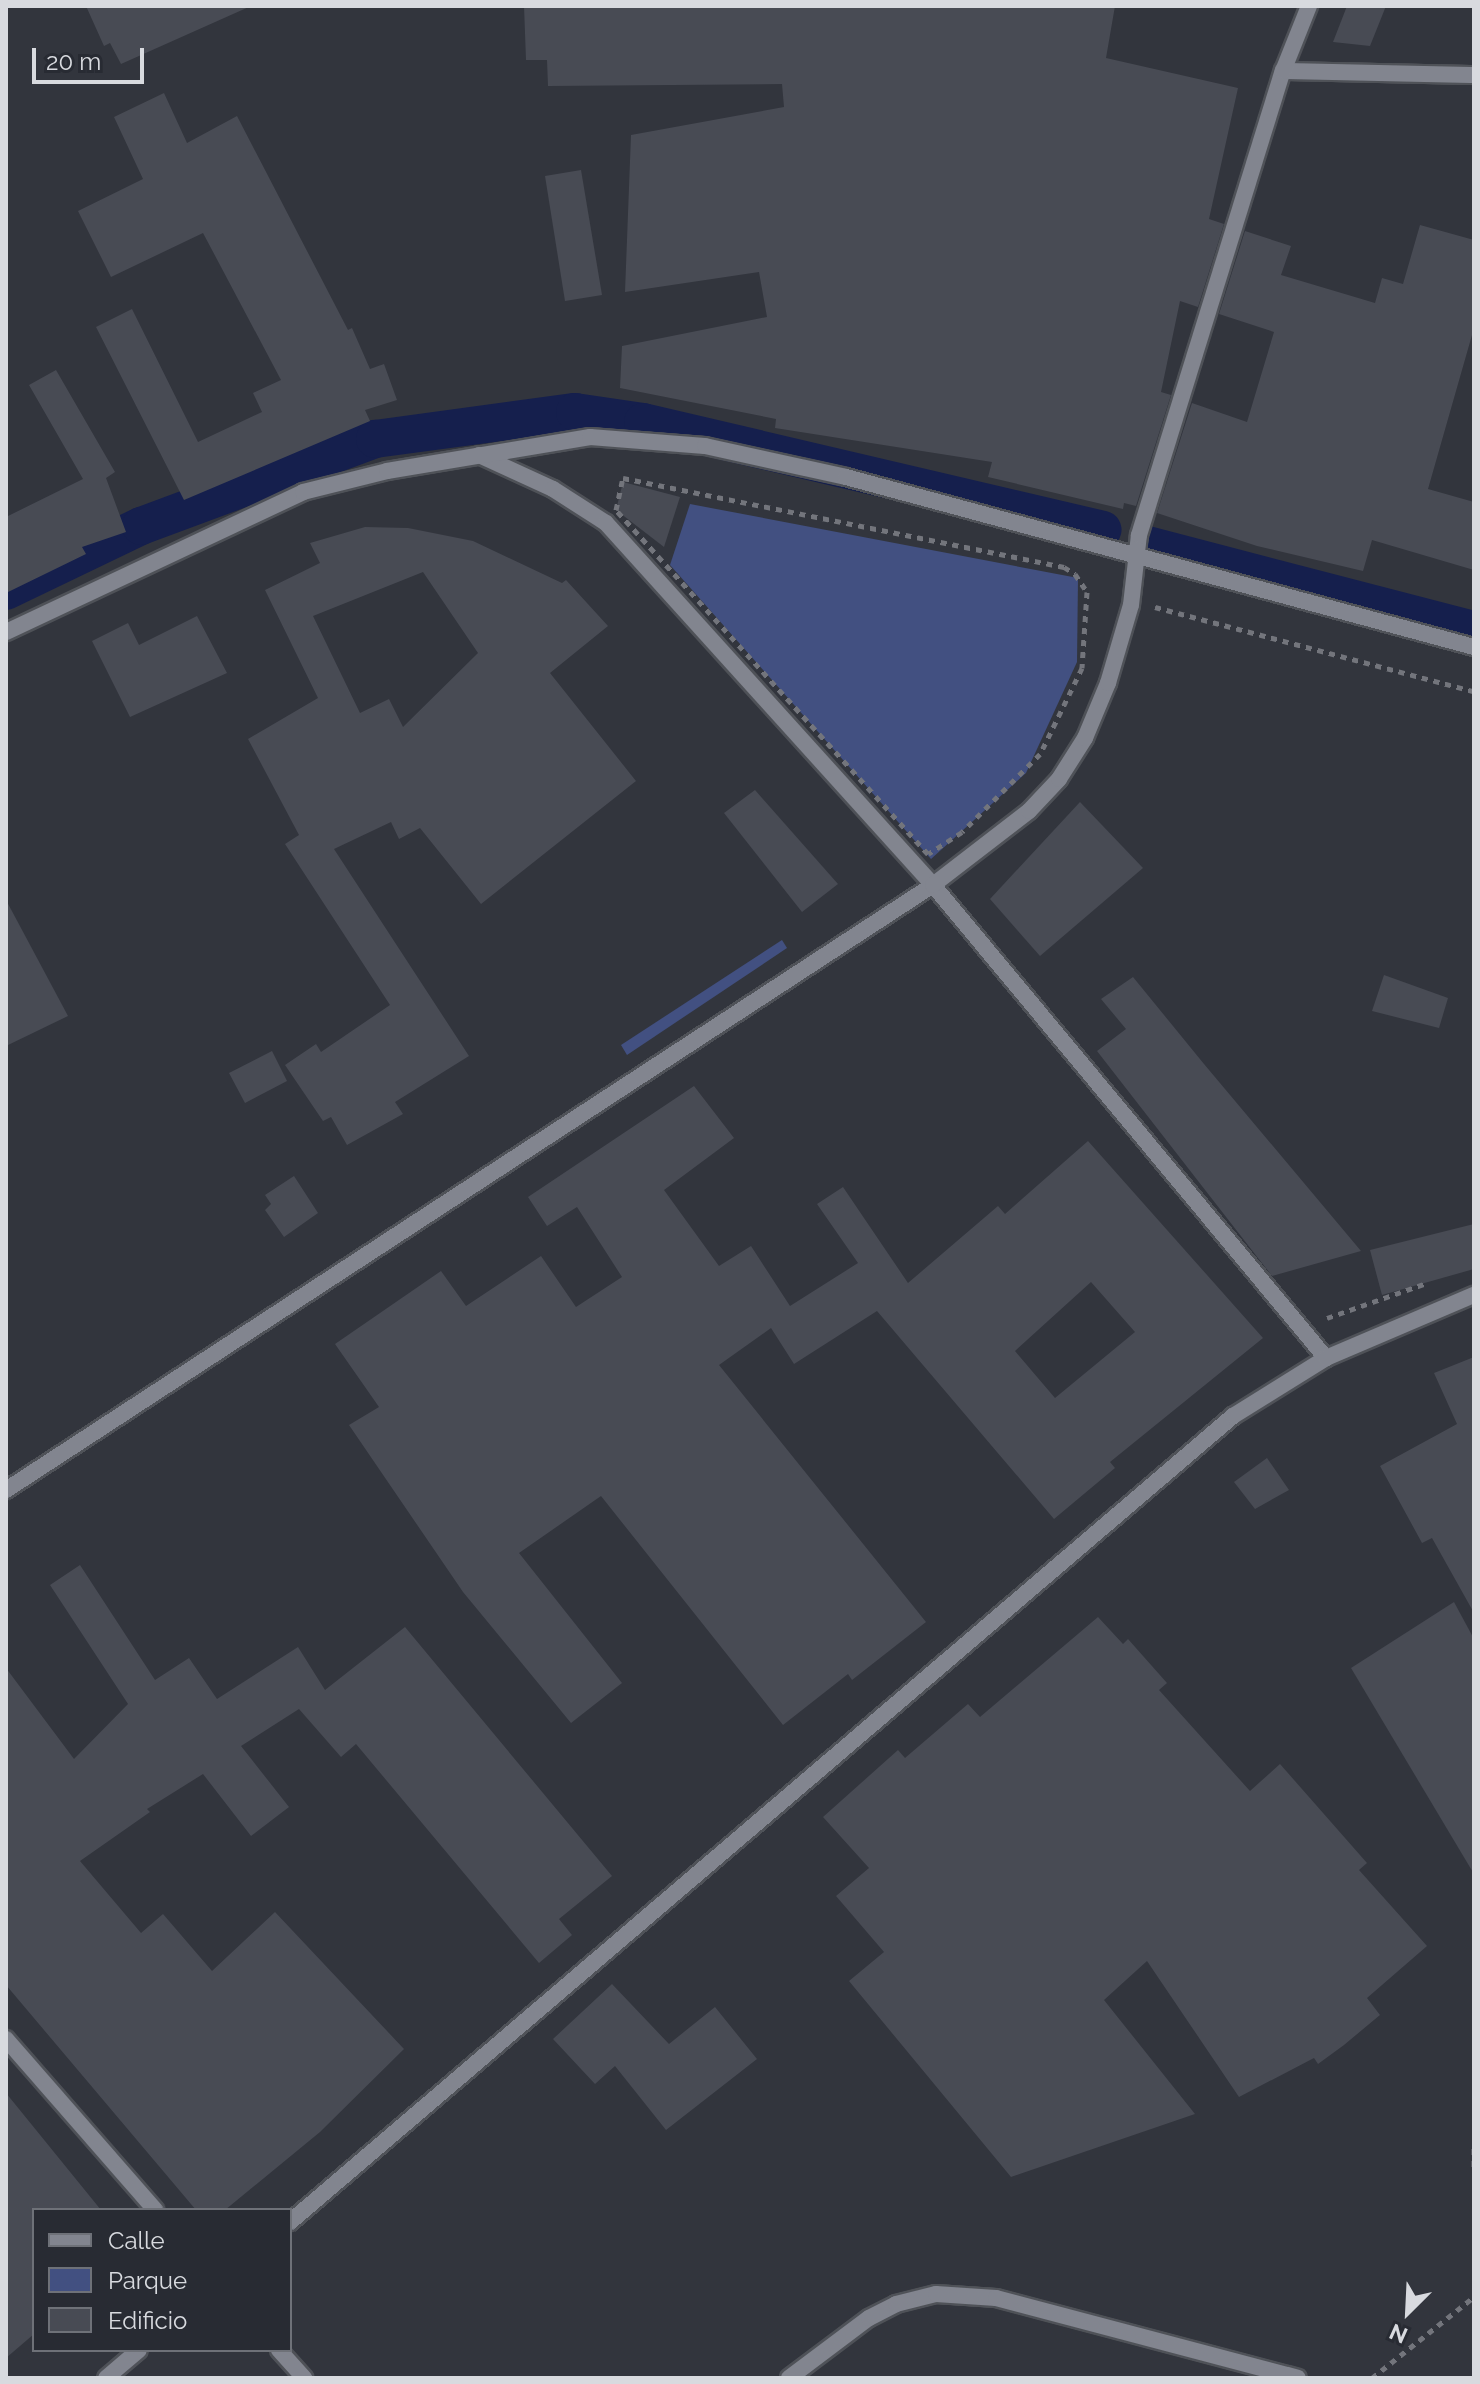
<!DOCTYPE html>
<html>
<head>
<meta charset="utf-8">
<style>
  body { margin:0 }
  #map { position:relative; width:1480px; height:2384px; overflow:hidden; background:#32353d; font-family:Raleway,sans-serif }
  div>[style] { position:absolute }
  .green>* { inset:0; background:#425081 }
  .canal>* { height:38px; margin:-19px; padding:0 19px; transform-origin:19px; border-radius:19px; background:#151f4d }
  .building>* { inset:0; background:#484b54 }
  .path>* { height:5px; margin-top:-2.5px; transform-origin:0; background:repeating-linear-gradient(90deg,#73757c 0 6px,transparent 0 12px) }
  .roads { filter:drop-shadow(2px 0 #4f5258) drop-shadow(-2px 0 #4f5258) drop-shadow(0 2px #4f5258) drop-shadow(0 -2px #4f5258) }
  .minor>* { height:16px; margin:-8px; padding:0 8px; transform-origin:8px; border-radius:8px; background:#82858f }
  .tertiary>* { height:16px; margin:-8px; padding:0 8px; transform-origin:8px; border-radius:8px; background:#82858f }
  span { translate:-50% -50%; white-space:nowrap; text-align:center; line-height:1.15; -webkit-text-stroke:6px #282b33; paint-order:stroke }
  .frame { position:absolute; inset:0; border:8px solid #d8dadf; pointer-events:none }
  .legend { position:absolute; left:32px; top:2208px; width:260px; height:144px; box-sizing:border-box; background:#282b33; border:2px solid #6e7178; margin:0; padding:10px 14px; list-style:none; font-size:24px; color:#d8dadf }
  .legend li { display:flex; align-items:center; gap:16px; height:40px }
  .legend b { width:40px; border:2px solid #6e7178 }
  .north { position:absolute; left:1368px; top:2272px; width:80px; height:80px; -webkit-text-stroke:6px #282b33; paint-order:stroke; rotate:204deg; font-size:22px; font-weight:700; line-height:32px; text-align:center; color:#d8dadf }
  .north::after { content:''; display:block; margin:auto; width:28px; height:36px; background:#d8dadf; clip-path:polygon(50% 0,100% 100%,50% 72%,0 100%) }
  .scale { position:absolute; left:32px; top:48px; width:112px; height:36px; box-sizing:border-box; border:4px solid #d8dadf; border-top:0; padding-left:10px; font-size:24px; line-height:28px; white-space:nowrap; color:#d8dadf; -webkit-text-stroke:6px #282b33; paint-order:stroke }
</style>
</head>
<body>
<div id="map">
  <div class="green">
    <i style="clip-path:polygon(690px 504px,1078px 578px,1077px 662px,1026px 773px,931px 859px,670px 565px)"></i>
    <i style="clip-path:polygon(782px 940px,787px 948px,627px 1055px,621px 1045px)"></i>
  </div>
  <div class="canal">
    <i style="left:1147px;top:545px;width:338px;rotate:14.6deg"></i>
    <i style="left:6px;top:591px;width:150px;rotate:-25.7deg"></i>
    <i style="left:141px;top:526px;width:250px;rotate:-20.4deg"></i>
    <i style="left:375px;top:439px;width:202px;rotate:-7.7deg"></i>
    <i style="left:575px;top:412px;width:69px;rotate:8.4deg"></i>
    <i style="left:643px;top:422px;width:472px;rotate:13.2deg"></i>
  </div>
  <div class="building">
    <i style="clip-path:polygon(86px 6px,251px 6px,121px 64px,110px 43px,104px 46px)"></i>
    <i style="clip-path:polygon(524px 6px,1115px 6px,1106px 58px,1238px 88px,1209px 219px,1224px 224px,1198px 307px,1180px 301px,1161px 392px,1171px 395px,1136px 506px,1124px 503px,1123px 509px,988px 477px,992px 462px,775px 428px,776px 419px,620px 388px,622px 346px,767px 317px,759px 272px,625px 292px,631px 135px,784px 107px,782px 84px,548px 86px,547px 60px,526px 60px)"></i>
    <i style="clip-path:polygon(1347px 6px,1386px 6px,1370px 46px,1333px 42px)"></i>
    <i style="clip-path:polygon(164px 93px,187px 143px,237px 116px,348px 330px,352px 328px,370px 369px,384px 364px,397px 400px,365px 410px,370px 421px,184px 500px,96px 327px,132px 309px,198px 442px,262px 412px,253px 393px,281px 380px,203px 233px,111px 277px,78px 211px,143px 179px,114px 117px)"></i>
    <i style="clip-path:polygon(581px 170px,602px 295px,565px 301px,545px 176px)"></i>
    <i style="clip-path:polygon(1420px 225px,1474px 240px,1474px 328px,1428px 489px,1474px 502px,1474px 570px,1372px 540px,1363px 571px,1257px 546px,1157px 513px,1192px 403px,1247px 422px,1274px 332px,1219px 314px,1245px 231px,1291px 246px,1281px 275px,1375px 303px,1382px 278px,1403px 284px)"></i>
    <i style="clip-path:polygon(56px 370px,115px 472px,106px 478px,126px 532px,82px 547px,86px 554px,6px 593px,6px 517px,83px 479px,29px 385px)"></i>
    <i style="clip-path:polygon(623px 482px,680px 497px,664px 547px,616px 510px)"></i>
    <i style="clip-path:polygon(evenodd,365px 527px,408px 528px,473px 541px,562px 583px,566px 580px,608px 626px,550px 673px,636px 781px,481px 904px,420px 828px,399px 839px,391px 822px,334px 849px,469px 1056px,395px 1102px,403px 1114px,347px 1145px,331px 1117px,323px 1121px,285px 1065px,316px 1044px,321px 1052px,390px 1005px,285px 844px,299px 835px,248px 739px,318px 698px,265px 590px,320px 563px,310px 543px,365px 527px,423px 572px,478px 653px,403px 727px,389px 699px,360px 713px,313px 616px,423px 572px)"></i>
    <i style="clip-path:polygon(197px 616px,227px 673px,130px 717px,92px 641px,128px 623px,139px 645px)"></i>
    <i style="clip-path:polygon(755px 790px,838px 884px,802px 912px,724px 813px)"></i>
    <i style="clip-path:polygon(1080px 802px,1143px 868px,1040px 956px,990px 899px)"></i>
    <i style="clip-path:polygon(6px 900px,68px 1016px,6px 1046px)"></i>
    <i style="clip-path:polygon(1384px 975px,1448px 998px,1439px 1028px,1372px 1011px)"></i>
    <i style="clip-path:polygon(1133px 977px,1204px 1064px,1361px 1251px,1272px 1276px,1097px 1051px,1126px 1029px,1101px 999px)"></i>
    <i style="clip-path:polygon(272px 1051px,287px 1081px,245px 1103px,229px 1073px)"></i>
    <i style="clip-path:polygon(evenodd,694px 1086px,734px 1138px,664px 1190px,719px 1266px,751px 1246px,790px 1306px,858px 1263px,817px 1204px,843px 1187px,908px 1283px,998px 1206px,1005px 1214px,1088px 1141px,1263px 1338px,1110px 1462px,1115px 1468px,1054px 1519px,877px 1311px,794px 1364px,771px 1328px,719px 1365px,926px 1622px,852px 1680px,848px 1674px,783px 1725px,601px 1496px,519px 1553px,622px 1683px,571px 1723px,463px 1592px,349px 1425px,379px 1407px,335px 1344px,441px 1271px,466px 1306px,541px 1256px,576px 1307px,622px 1277px,577px 1207px,547px 1226px,528px 1197px,694px 1086px,1091px 1282px,1135px 1332px,1055px 1398px,1015px 1351px,1091px 1282px)"></i>
    <i style="clip-path:polygon(294px 1176px,318px 1213px,284px 1237px,265px 1210px,271px 1204px,265px 1195px)"></i>
    <i style="clip-path:polygon(1474px 1224px,1474px 1269px,1382px 1295px,1370px 1250px)"></i>
    <i style="clip-path:polygon(1474px 1357px,1474px 1613px,1432px 1538px,1422px 1543px,1380px 1466px,1457px 1424px,1434px 1373px)"></i>
    <i style="clip-path:polygon(1267px 1458px,1289px 1490px,1255px 1509px,1234px 1482px)"></i>
    <i style="clip-path:polygon(80px 1565px,155px 1680px,189px 1658px,217px 1699px,298px 1647px,325px 1690px,405px 1627px,612px 1876px,559px 1919px,572px 1935px,539px 1963px,356px 1744px,341px 1757px,299px 1709px,241px 1746px,289px 1807px,251px 1836px,203px 1774px,147px 1809px,150px 1812px,80px 1861px,141px 1933px,163px 1914px,212px 1971px,275px 1912px,404px 2049px,320px 2132px,225px 2210px,196px 2210px,6px 1985px,6px 1668px,74px 1759px,128px 1704px,50px 1585px)"></i>
    <i style="clip-path:polygon(1454px 1602px,1474px 1639px,1474px 1874px,1351px 1668px)"></i>
    <i style="clip-path:polygon(1098px 1617px,1123px 1644px,1128px 1639px,1167px 1683px,1159px 1690px,1250px 1791px,1280px 1764px,1367px 1863px,1359px 1870px,1427px 1946px,1367px 1998px,1380px 2015px,1344px 2045px,1318px 2064px,1314px 2058px,1239px 2097px,1147px 1961px,1104px 2000px,1195px 2114px,1011px 2177px,849px 1981px,884px 1952px,836px 1896px,869px 1868px,823px 1817px,898px 1750px,905px 1758px,968px 1704px,980px 1717px)"></i>
    <i style="clip-path:polygon(612px 1984px,669px 2044px,715px 2007px,757px 2059px,666px 2130px,615px 2066px,595px 2084px,553px 2039px)"></i>
    <i style="clip-path:polygon(6px 2093px,101px 2210px,34px 2210px,34px 2334px,6px 2358px)"></i>
  </div>
  <div class="path">
    <i style="left:623px;top:478px;width:450px;rotate:11.4deg"></i>
    <i style="left:1064px;top:567px;width:13px;rotate:32deg"></i>
    <i style="left:1075px;top:574px;width:22px;rotate:56deg"></i>
    <i style="left:1087px;top:592px;width:76px;rotate:93.8deg"></i>
    <i style="left:1082px;top:668px;width:96px;rotate:116deg"></i>
    <i style="left:1040px;top:754px;width:110px;rotate:135deg"></i>
    <i style="left:962px;top:832px;width:40px;rotate:147.1deg"></i>
    <i style="left:928px;top:854px;width:464px;rotate:-132.2deg"></i>
    <i style="left:616px;top:510px;width:33px;rotate:-78deg"></i>
    <i style="left:1155px;top:607px;width:330px;rotate:14.8deg"></i>
    <i style="left:1327px;top:1318px;width:106px;rotate:-19.3deg"></i>
    <i style="left:1474px;top:2148px;width:23px;rotate:90deg"></i>
    <i style="left:1372px;top:2378px;width:130px;rotate:-38.5deg"></i>
  </div>
  <div class="roads">
    <div class="minor">
      <i style="left:1283px;top:71px;width:191px;rotate:1.2deg"></i>
      <i style="left:479px;top:455px;width:81px;rotate:24.7deg"></i>
      <i style="left:553px;top:489px;width:63px;rotate:32.7deg"></i>
      <i style="left:606px;top:523px;width:488px;rotate:47.9deg"></i>
      <i style="left:933px;top:885px;width:615px;rotate:50.28deg"></i>
      <i style="left:6px;top:1490px;width:1107px;rotate:-33.13deg"></i>
      <i style="left:933px;top:885px;width:121px;rotate:-37.6deg"></i>
      <i style="left:1029px;top:811px;width:44px;rotate:-46.8deg"></i>
      <i style="left:1059px;top:779px;width:49px;rotate:-57.6deg"></i>
      <i style="left:1085px;top:738px;width:60px;rotate:-67.3deg"></i>
      <i style="left:1108px;top:683px;width:81px;rotate:-73.6deg"></i>
      <i style="left:1131px;top:605px;width:70px;rotate:-83.5deg"></i>
      <i style="left:1139px;top:535px;width:486px;rotate:-72.8deg"></i>
      <i style="left:1283px;top:71px;width:70px;rotate:-68.2deg"></i>
      <i style="left:290px;top:2222px;width:1241px;rotate:-40.52deg"></i>
      <i style="left:1233px;top:1416px;width:110px;rotate:-31.9deg"></i>
      <i style="left:1326px;top:1358px;width:161px;rotate:-23.1deg"></i>
      <i style="left:106px;top:2378px;width:43px;rotate:-40.3deg"></i>
    </div>
    <div class="tertiary">
      <i style="left:6px;top:632px;width:328px;rotate:-25.2deg"></i>
      <i style="left:303px;top:492px;width:87px;rotate:-14deg"></i>
      <i style="left:387px;top:471px;width:206px;rotate:-9.5deg"></i>
      <i style="left:590px;top:437px;width:115px;rotate:4.5deg"></i>
      <i style="left:705px;top:446px;width:144px;rotate:12.4deg"></i>
      <i style="left:846px;top:477px;width:651px;rotate:15.15deg"></i>
      <i style="left:6px;top:2039px;width:227px;rotate:48.9deg"></i>
      <i style="left:279px;top:2350px;width:38px;rotate:48deg"></i>
      <i style="left:789px;top:2378px;width:100px;rotate:-36.9deg"></i>
      <i style="left:869px;top:2318px;width:30px;rotate:-27deg"></i>
      <i style="left:896px;top:2304px;width:41px;rotate:-14deg"></i>
      <i style="left:936px;top:2294px;width:60px;rotate:3.8deg"></i>
      <i style="left:996px;top:2298px;width:312px;rotate:14.8deg"></i>
    </div>
  </div>
  <div class="frame"></div>
  <ul class="legend">
  <li><b style="height:10px;background:#82858f"></b>Calle</li>
  <li><b style="height:22px;background:#425081"></b>Parque</li>
  <li><b style="height:22px;background:#484b54"></b>Edificio</li>
  </ul>
  <div class="north">N</div>
  <div class="scale">20 m</div>
</div>
</body>
</html>
